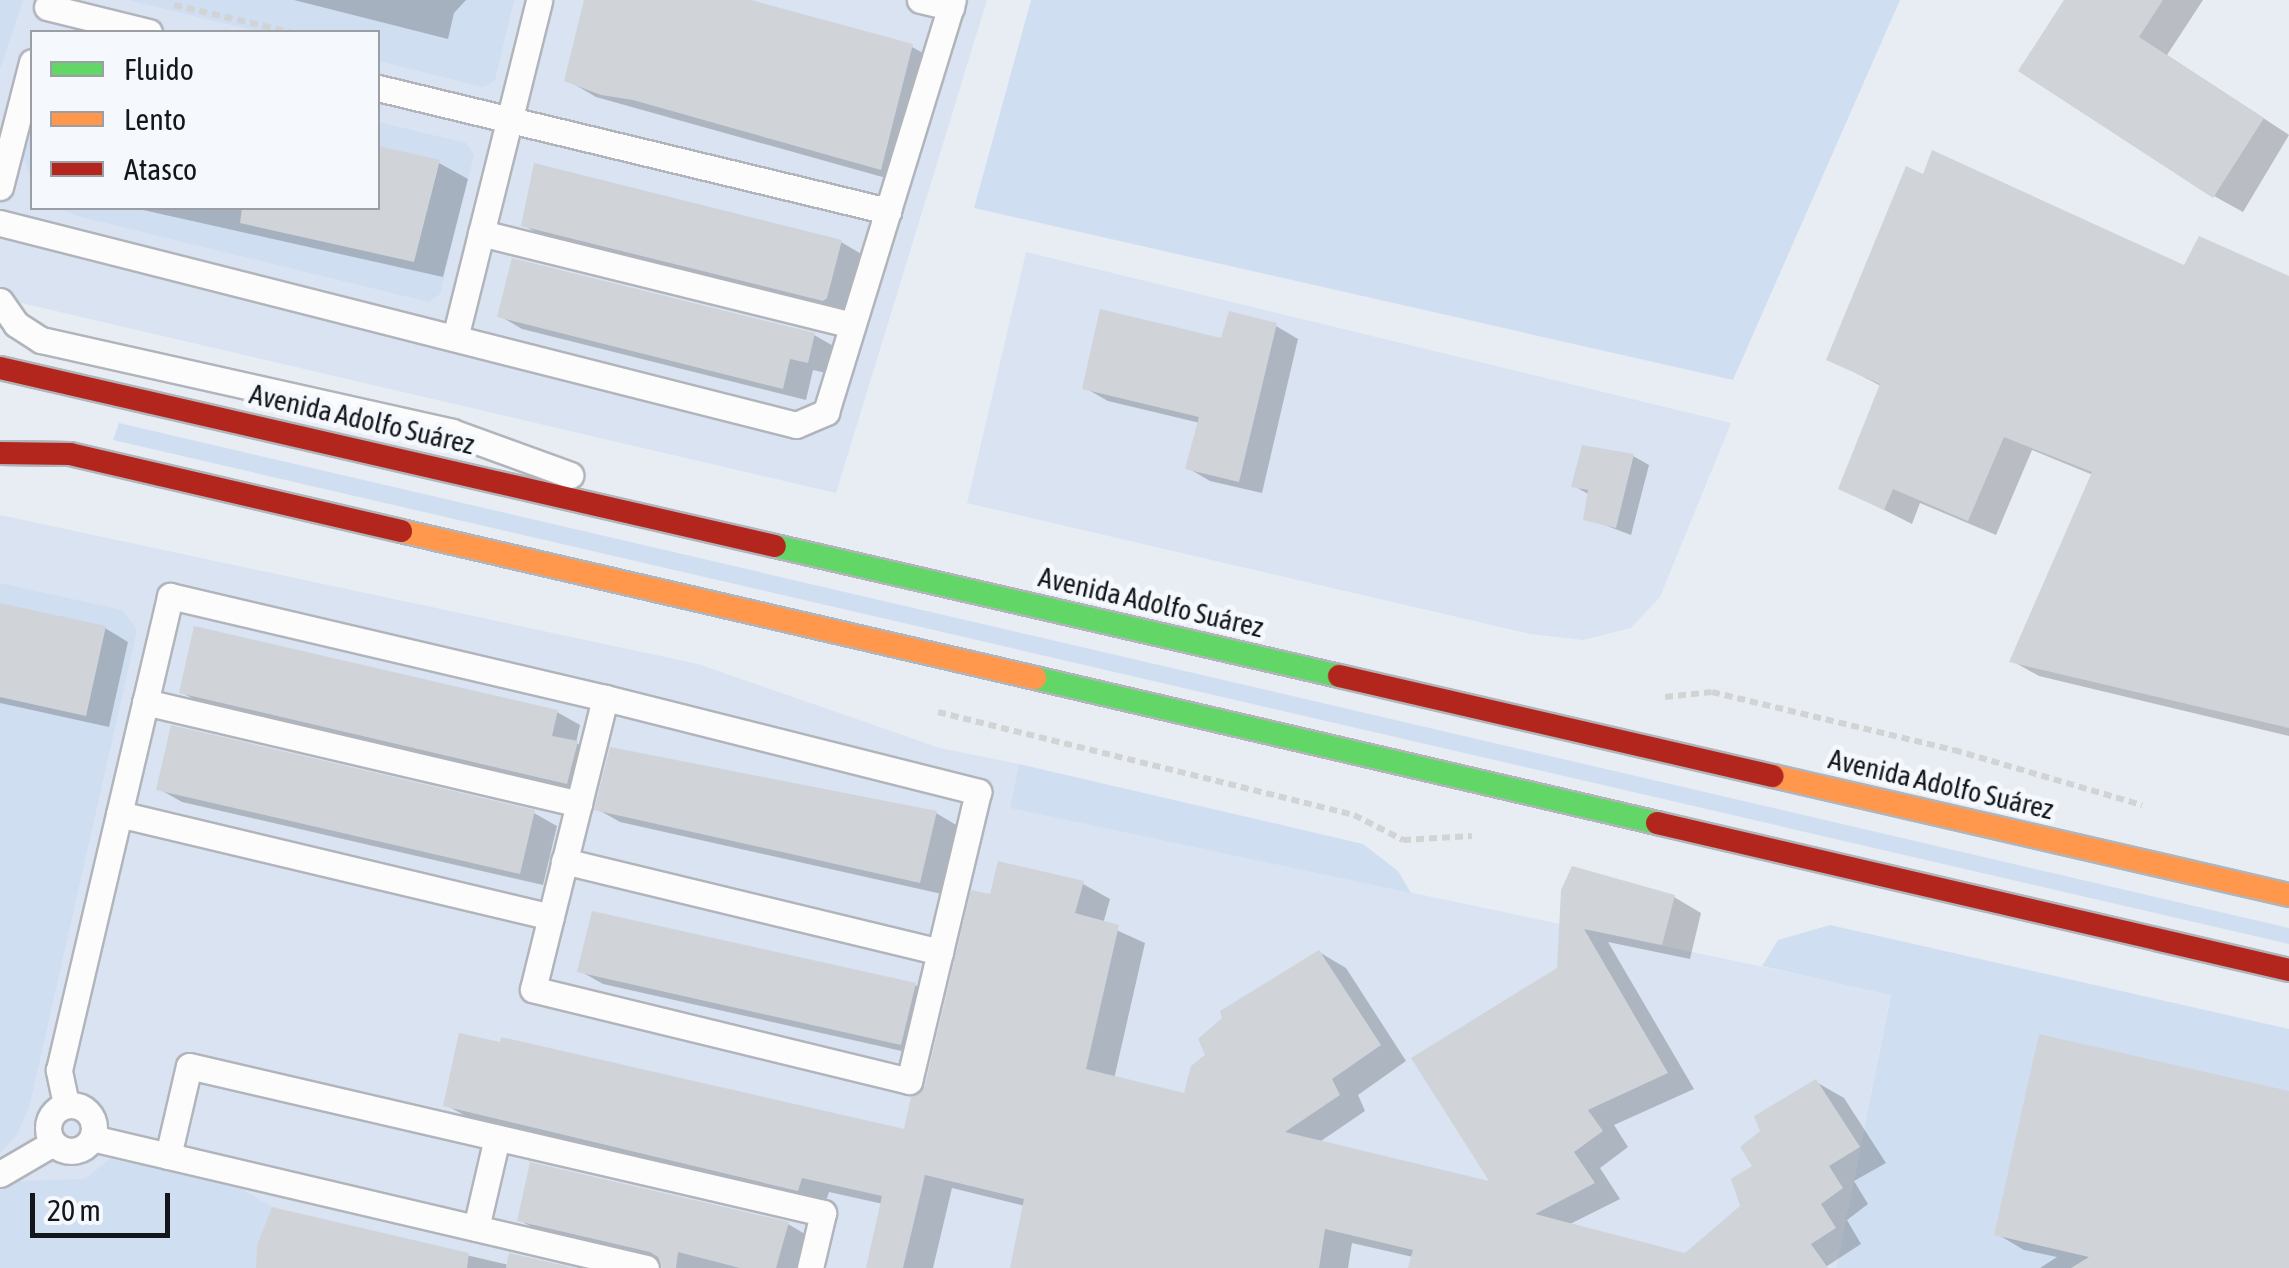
<!DOCTYPE html>
<html>
<head>
<meta charset="utf-8">
<style>
  body { margin:0 }
  #map { position:relative; width:2289px; height:1268px; overflow:hidden; background:#e8edf4; font-family:"Asap Condensed",sans-serif }
  div>[style] { position:absolute }
  .built>* { inset:0; background:#d9e3f1 }
  .green>* { inset:0; background:#d0def1 }
  .shadow>* { inset:0; background:#0003 }
  .building>* { inset:0; background:#d0d4d9 }
  .path>* { height:6px; margin-top:-3px; transform-origin:0; background:repeating-linear-gradient(90deg,#d1d3d5 0 8px,transparent 0 13px) }
  .roads { filter:drop-shadow(2px 0 #b1b5bb) drop-shadow(-2px 0 #b1b5bb) drop-shadow(0 2px #b1b5bb) drop-shadow(0 -2px #b1b5bb) }
  .lane>* { height:25px; margin:-12.5px; padding:0 12.5px; transform-origin:12.5px; border-radius:12.5px; background:#fcfcfd }
  .lane>.ring { margin:-12.5px; padding:0; box-sizing:content-box; background:none; border:25px solid #fcfcfd; border-radius:50% }
  .fast>* { height:22px; margin:-11px; padding:0 11px; transform-origin:11px; border-radius:11px; background:#63d668 }
  .slow>* { height:22px; margin:-11px; padding:0 11px; transform-origin:11px; border-radius:11px; background:#ff974d }
  .jam>* { height:22px; margin:-11px; padding:0 11px; transform-origin:11px; border-radius:11px; background:#b3261e }
  span { translate:-50% -50%; white-space:nowrap; text-align:center; line-height:1.15; -webkit-text-stroke:10px #f5f9fe; paint-order:stroke }
  .street-label { font-size:28px; color:#13161a }
  .legend { position:absolute; left:30px; top:30px; width:350px; height:180px; box-sizing:border-box; background:#f5f9fe; border:2px solid #9b9ea3; margin:0; padding:12px 18px; list-style:none; font-size:30px; color:#13161a }
  .legend li { display:flex; align-items:center; gap:20px; height:50px }
  .legend b { width:50px; border:2px solid #9b9ea3 }
  .scale { position:absolute; left:30px; top:1193px; width:140px; height:45px; box-sizing:border-box; border:5px solid #13161a; border-top:0; padding-left:12px; font-size:30px; line-height:35px; white-space:nowrap; color:#13161a; -webkit-text-stroke:8px #f5f9fe; paint-order:stroke }
</style>
</head>
<body>
<div id="map">
  <div class="built">
    <i style="clip-path:polygon(evenodd,0 0,987px 0,836px 493px,0 298px,0 0,32px 32px,378px 32px,378px 208px,32px 208px,32px 32px)"></i>
    <i style="clip-path:polygon(1026px 252px,1731px 423px,1660px 597px,1631px 628px,1583px 640px,1530px 634px,967px 503px)"></i>
    <i style="clip-path:polygon(0 515px,698px 664px,940px 748px,1019px 764px,1011px 808px,1891px 994px,1836px 1268px,0 1268px)"></i>
  </div>
  <div class="green">
    <i style="clip-path:polygon(0 0,23px 0,0 69px)"></i>
    <i style="clip-path:polygon(128px 0,514px 0,495px 80px,483px 87px,378px 61px,378px 32px,260px 32px)"></i>
    <i style="clip-path:polygon(1031px 0,1900px 0,1733px 380px,974px 208px)"></i>
    <i style="clip-path:polygon(32px 94px,32px 182px,20px 145px)"></i>
    <i style="clip-path:polygon(378px 122px,466px 143px,474px 155px,440px 294px,429px 302px,77px 216px,59px 208px,378px 208px)"></i>
    <i style="clip-path:polygon(119px 423px,2289px 928px,2289px 944px,113px 440px)"></i>
    <i style="clip-path:polygon(0 583px,122px 610px,137px 630px,29px 1108px,16px 1136px,0 1153px)"></i>
    <i style="clip-path:polygon(1019px 764px,1363px 844px,1398px 871px,1411px 893px,1010px 808px)"></i>
    <i style="clip-path:polygon(1830px 925px,2289px 1029px,2289px 1268px,1836px 1268px,1891px 995px,1762px 966px,1778px 940px)"></i>
    <i style="clip-path:polygon(110px 1159px,228px 1181px,272px 1207px,257px 1245px,256px 1268px,0 1268px,0 1191px,17px 1181px,85px 1179px)"></i>
  </div>
  <div class="shadow">
    <i style="clip-path:polygon(294px 0,466px 0,454px 13px,448px 39px)"></i>
    <i style="clip-path:polygon(586px 0,741px 0,912px 47px,941px 63px,911px 185px,596px 97px,567px 80px)"></i>
    <i style="clip-path:polygon(2066px 0,2203px 0,2167px 55px,2289px 135px,2243px 212px,2214px 196px)"></i>
    <i style="clip-path:polygon(378px 149px,439px 163px,468px 179px,443px 277px,134px 208px,378px 208px)"></i>
    <i style="clip-path:polygon(523px 225px,841px 242px,863px 255px,846px 312px,546px 238px)"></i>
    <i style="clip-path:polygon(2186px 268px,2289px 279px,2289px 736px,2039px 676px,2012px 661px,2093px 475px,2032px 450px,1996px 535px,1920px 503px,1912px 524px,1841px 488px,1881px 386px,1829px 359px)"></i>
    <i style="clip-path:polygon(500px 316px,814px 335px,837px 348px,831px 374px,813px 370px,806px 400px,522px 329px)"></i>
    <i style="clip-path:polygon(1276px 326px,1298px 339px,1262px 493px,1210px 481px,1188px 468px,1200px 423px,1108px 401px,1085px 388px)"></i>
    <i style="clip-path:polygon(1633px 456px,1649px 465px,1631px 535px,1586px 518px,1590px 495px,1574px 486px)"></i>
    <i style="clip-path:polygon(0 605px,105px 628px,128px 642px,109px 727px,0 703px)"></i>
    <i style="clip-path:polygon(181px 692px,557px 712px,580px 725px,576px 743px,600px 756px,590px 796px,204px 705px)"></i>
    <i style="clip-path:polygon(159px 789px,534px 813px,557px 826px,543px 885px,182px 802px)"></i>
    <i style="clip-path:polygon(597px 809px,936px 813px,958px 826px,942px 894px,620px 822px)"></i>
    <i style="clip-path:polygon(1083px 884px,1110px 899px,1103px 924px,1145px 943px,1114px 1079px,1186px 1096px,1319px 952px,1346px 968px,1406px 1061px,1358px 1095px,1365px 1111px,1318px 1143px,1494px 1185px,1560px 970px,1563px 891px,1674px 897px,1701px 913px,1690px 959px,1608px 942px,1694px 1089px,1614px 1125px,1628px 1147px,1600px 1168px,1620px 1199px,1568px 1225px,1685px 1256px,1743px 1207px,1756px 1167px,1816px 1082px,1844px 1098px,1886px 1163px,1854px 1181px,1868px 1204px,1847px 1220px,1861px 1244px,1824px 1268px,1410px 1268px,1413px 1257px,1352px 1243px,1348px 1268px,1013px 1268px,1025px 1206px,952px 1188px,933px 1268px,868px 1268px,883px 1204px,829px 1192px,825px 1204px,473px 1120px,446px 1105px,906px 1132px,927px 1086px,991px 897px)"></i>
    <i style="clip-path:polygon(580px 971px,915px 985px,937px 998px,924px 1056px,603px 984px)"></i>
    <i style="clip-path:polygon(2289px 1093px,2289px 1268px,2040px 1268px,2057px 1257px,2024px 1250px,1997px 1234px)"></i>
    <i style="clip-path:polygon(273px 1210px,509px 1265px,564px 1268px,258px 1268px)"></i>
    <i style="clip-path:polygon(519px 1220px,788px 1224px,815px 1240px,807px 1268px,663px 1268px,665px 1263px,546px 1235px)"></i>
  </div>
  <div class="building">
    <i style="clip-path:polygon(584px 0,751px 0,913px 44px,881px 170px,633px 100px,601px 95px,564px 81px)"></i>
    <i style="clip-path:polygon(2064px 0,2163px 0,2139px 37px,2264px 118px,2213px 198px,2018px 71px)"></i>
    <i style="clip-path:polygon(378px 146px,440px 160px,414px 262px,240px 223px,242px 208px,378px 208px)"></i>
    <i style="clip-path:polygon(1932px 150px,2184px 265px,2199px 236px,2289px 276px,2289px 728px,2009px 662px,2092px 472px,2004px 437px,1968px 521px,1893px 489px,1884px 510px,1838px 489px,1880px 384px,1826px 360px,1906px 166px,1923px 174px)"></i>
    <i style="clip-path:polygon(534px 163px,842px 240px,827px 298px,823px 301px,521px 226px)"></i>
    <i style="clip-path:polygon(512px 258px,815px 333px,808px 363px,790px 359px,783px 389px,497px 317px)"></i>
    <i style="clip-path:polygon(1100px 309px,1221px 338px,1229px 311px,1277px 323px,1239px 482px,1185px 469px,1199px 417px,1082px 389px)"></i>
    <i style="clip-path:polygon(1582px 445px,1634px 454px,1616px 528px,1583px 520px,1588px 490px,1571px 487px)"></i>
    <i style="clip-path:polygon(0 603px,106px 626px,86px 716px,0 697px)"></i>
    <i style="clip-path:polygon(194px 626px,558px 710px,552px 736px,578px 741px,567px 784px,179px 693px)"></i>
    <i style="clip-path:polygon(171px 725px,535px 810px,520px 874px,156px 790px)"></i>
    <i style="clip-path:polygon(610px 747px,937px 811px,920px 883px,594px 810px)"></i>
    <i style="clip-path:polygon(998px 861px,1084px 881px,1075px 913px,1119px 925px,1086px 1069px,1184px 1093px,1191px 1066px,1205px 1055px,1198px 1039px,1222px 1018px,1220px 1011px,1319px 950px,1381px 1045px,1332px 1079px,1340px 1095px,1285px 1132px,1489px 1181px,1411px 1058px,1557px 968px,1561px 890px,1572px 866px,1675px 895px,1662px 945px,1584px 929px,1668px 1073px,1588px 1110px,1603px 1131px,1574px 1152px,1595px 1183px,1535px 1214px,1685px 1253px,1740px 1206px,1731px 1179px,1752px 1166px,1740px 1147px,1760px 1131px,1754px 1116px,1816px 1079px,1860px 1147px,1829px 1166px,1843px 1188px,1821px 1204px,1836px 1228px,1811px 1244px,1828px 1268px,1408px 1268px,1413px 1250px,1325px 1229px,1319px 1268px,1010px 1268px,1024px 1199px,925px 1175px,903px 1268px,866px 1268px,882px 1196px,802px 1178px,798px 1191px,443px 1106px,459px 1033px,500px 1042px,501px 1037px,904px 1129px,911px 1097px,925px 1085px,971px 890px,990px 894px)"></i>
    <i style="clip-path:polygon(592px 911px,916px 983px,901px 1045px,577px 972px)"></i>
    <i style="clip-path:polygon(2039px 1034px,2289px 1091px,2289px 1268px,2071px 1268px,2089px 1257px,1994px 1235px)"></i>
    <i style="clip-path:polygon(530px 1162px,789px 1222px,776px 1268px,740px 1268px,678px 1252px,676px 1268px,662px 1268px,658px 1257px,650px 1252px,517px 1221px)"></i>
    <i style="clip-path:polygon(272px 1207px,469px 1253px,467px 1268px,256px 1268px,257px 1245px)"></i>
    <i style="clip-path:polygon(509px 1253px,575px 1268px,506px 1268px)"></i>
  </div>
  <div class="path">
    <i style="left:174px;top:5px;width:119px;rotate:13.1deg"></i>
    <i style="left:1665px;top:697px;width:47px;rotate:-6.1deg"></i>
    <i style="left:1712px;top:692px;width:249px;rotate:13.5deg"></i>
    <i style="left:1954px;top:750px;width:196px;rotate:16.3deg"></i>
    <i style="left:938px;top:712px;width:429px;rotate:13.9deg"></i>
    <i style="left:1354px;top:815px;width:55px;rotate:27deg"></i>
    <i style="left:1403px;top:840px;width:69px;rotate:-3.3deg"></i>
  </div>
  <div class="roads">
    <div class="lane">
      <i style="left:920px;top:0;width:32px;rotate:13deg"></i>
      <i style="left:47px;top:7px;width:105px;rotate:13.8deg"></i>
      <i style="left:378px;top:88px;width:525px;rotate:13.56deg"></i>
      <i style="left:0;top:187px;width:129px;rotate:-75.6deg"></i>
      <i style="left:0;top:223px;width:821px;rotate:14.24deg"></i>
      <i style="left:796px;top:425px;width:33px;rotate:-23deg"></i>
      <i style="left:826px;top:412px;width:431px;rotate:-72.9deg"></i>
      <i style="left:481px;top:233px;width:382px;rotate:13.9deg"></i>
      <i style="left:0;top:301px;width:28px;rotate:55deg"></i>
      <i style="left:16px;top:324px;width:30px;rotate:33deg"></i>
      <i style="left:41px;top:340px;width:421px;rotate:12.6deg"></i>
      <i style="left:452px;top:432px;width:126px;rotate:20deg"></i>
      <i style="left:455px;top:338px;width:348px;rotate:-76deg"></i>
      <i style="left:145px;top:702px;width:446px;rotate:13.2deg"></i>
      <i style="left:119px;top:814px;width:444px;rotate:13.4deg"></i>
      <i style="left:564px;top:861px;width:387px;rotate:13.6deg"></i>
      <i style="left:66px;top:1104px;width:35px;rotate:-102deg"></i>
      <i style="left:59px;top:1070px;width:487px;rotate:-76.8deg"></i>
      <i style="left:170px;top:596px;width:447px;rotate:13.2deg"></i>
      <i style="left:605px;top:698px;width:385px;rotate:14.1deg"></i>
      <i style="left:978px;top:792px;width:297px;rotate:103.4deg"></i>
      <i style="left:909px;top:1081px;width:387px;rotate:-166.3deg"></i>
      <i style="left:533px;top:989px;width:300px;rotate:-76.1deg"></i>
      <i class="ring" style="left:48px;top:1105px;width:21px;height:21px"></i>
      <i style="left:92px;top:1138px;width:569px;rotate:13.21deg"></i>
      <i style="left:168px;top:1156px;width:92px;rotate:-76.9deg"></i>
      <i style="left:189px;top:1066px;width:651px;rotate:13.05deg"></i>
      <i style="left:823px;top:1213px;width:57px;rotate:103.3deg"></i>
      <i style="left:0;top:1174px;width:61px;rotate:-30.3deg"></i>
      <i style="left:476px;top:1228px;width:92px;rotate:-76.9deg"></i>
    </div>
    <div class="fast">
      <i style="left:775px;top:546px;width:579px;rotate:12.98deg"></i>
      <i style="left:1035px;top:678px;width:639px;rotate:13.12deg"></i>
    </div>
    <div class="slow">
      <i style="left:401px;top:531px;width:651px;rotate:13.05deg"></i>
      <i style="left:1773px;top:776px;width:530px;rotate:12.99deg"></i>
    </div>
    <div class="jam">
      <i style="left:0;top:368px;width:795px;rotate:12.94deg"></i>
      <i style="left:0;top:453px;width:70px;rotate:0.8deg"></i>
      <i style="left:70px;top:454px;width:340px;rotate:13.1deg"></i>
      <i style="left:1339px;top:676px;width:445px;rotate:13deg"></i>
      <i style="left:1657px;top:823px;width:649px;rotate:13.09deg"></i>
    </div>
  </div>
  <div class="street-label">
    <span style="left:362px;top:419px;rotate:13deg">Avenida Adolfo Suárez</span>
    <span style="left:1151px;top:602px;rotate:13deg">Avenida Adolfo Suárez</span>
    <span style="left:1941px;top:784px;rotate:13deg">Avenida Adolfo Suárez</span>
  </div>
  <ul class="legend">
  <li><b style="height:12px;background:#63d668"></b>Fluido</li>
  <li><b style="height:12px;background:#ff974d"></b>Lento</li>
  <li><b style="height:12px;background:#b3261e"></b>Atasco</li>
  </ul>
  <div class="scale">20 m</div>
</div>
</body>
</html>
